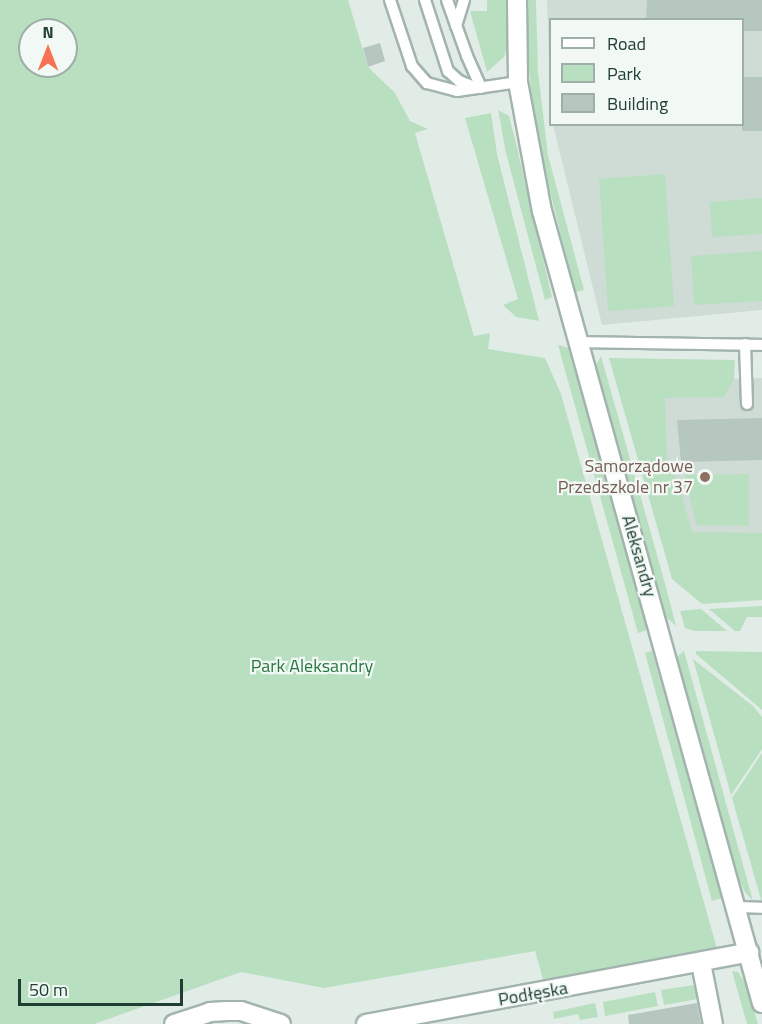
<!DOCTYPE html>
<html>
<head>
<meta charset="utf-8">
<style>
  body { margin:0 }
  #map { position:relative; width:762px; height:1024px; overflow:hidden; background:#e1ece7; font-family:"Titillium Web",sans-serif }
  div>[style] { position:absolute }
  .built>* { inset:0; background:#cfdcd5 }
  .green>* { inset:0; background:#b9dfc1 }
  .building>* { inset:0; background:#b6c7bf }
  .roads { filter:drop-shadow(2px 0 #a3b4ae) drop-shadow(-2px 0 #a3b4ae) drop-shadow(0 2px #a3b4ae) drop-shadow(0 -2px #a3b4ae) }
  .service>* { height:10px; margin:-5px; padding:0 5px; transform-origin:5px; border-radius:5px; background:#fff }
  .minor>* { height:18px; margin:-9px; padding:0 9px; transform-origin:9px; border-radius:9px; background:#fff }
  .dots>* { width:16px; height:16px; translate:-50% -50%; box-sizing:border-box; border:3px solid #f2f9f5; border-radius:50% }
  span { translate:-50% -50%; white-space:nowrap; text-align:center; line-height:1.15; -webkit-text-stroke:4.5px #f2f9f5; paint-order:stroke }
  .education-label { font-size:18px; color:#785e54 }
  .right { translate:-100% -50%; text-align:right }
  .street-label { font-size:18px; color:#203e34 }
  .park-label { font-size:18px; color:#287742 }
  .legend { position:absolute; left:549px; top:18px; width:195px; height:108px; box-sizing:border-box; background:#f2f9f5; border:2px solid #9eaea8; margin:0; padding:8px 10px; list-style:none; font-size:18px; color:#203e34 }
  .legend li { display:flex; align-items:center; gap:12px; height:30px }
  .legend b { width:30px; border:2px solid #9eaea8 }
  .north { position:absolute; left:18px; top:18px; width:60px; height:60px; box-sizing:border-box; background:#f2f9f5; border:2px solid #9eaea8; border-radius:50%; rotate:0deg; font-size:16px; font-weight:700; line-height:24px; text-align:center; color:#203e34 }
  .north::after { content:''; display:block; margin:auto; width:21px; height:27px; background:#f97153; clip-path:polygon(50% 0,100% 100%,50% 72%,0 100%) }
  .scale { position:absolute; left:18px; top:979px; width:165px; height:27px; box-sizing:border-box; border:3px solid #203e34; border-top:0; padding-left:8px; font-size:18px; line-height:21px; white-space:nowrap; color:#203e34; -webkit-text-stroke:4px #f2f9f5; paint-order:stroke }
</style>
</head>
<body>
<div id="map">
  <div class="built">
    <i style="clip-path:polygon(547px 0,762px 0,762px 310px,602px 325px,553px 125px,742px 124px,742px 20px,550px 20px,550px 97px)"></i>
    <i style="clip-path:polygon(762px 378px,762px 573px,677px 577px,621px 382px)"></i>
  </div>
  <div class="green">
    <i style="clip-path:polygon(evenodd,0 0,348px 0,368px 67px,395px 93px,410px 121px,428px 129px,415px 133px,474px 336px,490px 333px,488px 349px,545px 358px,561px 394px,717px 949px,545px 986px,535px 951px,324px 988px,241px 972px,94px 1024px,0 1024px,0 0,30px 30px,66px 30px,66px 66px,30px 66px,30px 30px)"></i>
    <i style="clip-path:polygon(487px 0,506px 0,506px 50px,504px 57px,487px 72px,470px 11px,487px 11px)"></i>
    <i style="clip-path:polygon(528px 0,536px 0,538px 72px,548px 155px,584px 290px,575px 292px,541px 155px,534px 115px,529px 72px)"></i>
    <i style="clip-path:polygon(498px 110px,509px 116px,514px 135px,552px 297px,545px 300px,506px 153px)"></i>
    <i style="clip-path:polygon(491px 113px,497px 154px,539px 321px,516px 317px,503px 305px,518px 299px,465px 118px)"></i>
    <i style="clip-path:polygon(665px 174px,674px 306px,608px 311px,599px 179px)"></i>
    <i style="clip-path:polygon(762px 198px,762px 234px,712px 237px,710px 202px)"></i>
    <i style="clip-path:polygon(762px 251px,762px 301px,694px 305px,691px 256px)"></i>
    <i style="clip-path:polygon(558px 345px,569px 348px,571px 353px,647px 630px,638px 633px)"></i>
    <i style="clip-path:polygon(601px 356px,666px 587px,676px 626px,666px 617px,595px 367px)"></i>
    <i style="clip-path:polygon(609px 358px,735px 360px,734px 379px,724px 397px,665px 398px,667px 466px,678px 480px,692px 532px,762px 533px,762px 600px,702px 604px,672px 579px)"></i>
    <i style="clip-path:polygon(749px 474px,749px 526px,697px 525px,684px 478px,686px 475px)"></i>
    <i style="clip-path:polygon(762px 606px,762px 617px,747px 617px,740px 631px,735px 631px,709px 609px)"></i>
    <i style="clip-path:polygon(701px 609px,727px 631px,695px 631px,685px 628px,680px 611px)"></i>
    <i style="clip-path:polygon(652px 651px,722px 898px,712px 901px,645px 653px)"></i>
    <i style="clip-path:polygon(684px 651px,753px 901px,745px 892px,736px 873px,678px 662px,678px 656px)"></i>
    <i style="clip-path:polygon(696px 651px,762px 652px,762px 710px,696px 654px)"></i>
    <i style="clip-path:polygon(693px 659px,753px 706px,762px 717px,762px 749px,731px 795px)"></i>
    <i style="clip-path:polygon(762px 753px,762px 903px,732px 798px)"></i>
    <i style="clip-path:polygon(732px 971px,738px 972px,746px 984px,758px 1024px,747px 1024px)"></i>
    <i style="clip-path:polygon(694px 985px,698px 999px,664px 1005px,661px 990px)"></i>
    <i style="clip-path:polygon(655px 992px,658px 1006px,605px 1016px,603px 1002px)"></i>
    <i style="clip-path:polygon(595px 1003px,598px 1017px,580px 1020px,578px 1014px,554px 1019px,553px 1012px)"></i>
  </div>
  <div class="building">
    <i style="clip-path:polygon(647px 0,762px 0,762px 31px,742px 31px,742px 20px,646px 20px)"></i>
    <i style="clip-path:polygon(380px 43px,385px 61px,368px 67px,363px 48px)"></i>
    <i style="clip-path:polygon(742px 77px,762px 77px,762px 131px,742px 131px)"></i>
    <i style="clip-path:polygon(762px 418px,762px 460px,681px 462px,677px 420px)"></i>
    <i style="clip-path:polygon(697px 1003px,701px 1024px,629px 1024px,628px 1015px)"></i>
  </div>
  <div class="roads">
    <div class="service">
      <i style="left:390px;top:0;width:70px;rotate:71.6deg"></i>
      <i style="left:412px;top:66px;width:23px;rotate:49deg"></i>
      <i style="left:427px;top:83px;width:31px;rotate:15deg"></i>
      <i style="left:457px;top:91px;width:62px;rotate:-8.4deg"></i>
      <i style="left:425px;top:0;width:75px;rotate:72.1deg"></i>
      <i style="left:448px;top:71px;width:15px;rotate:42deg"></i>
      <i style="left:459px;top:81px;width:17px;rotate:21deg"></i>
      <i style="left:447px;top:0;width:59px;rotate:70.3deg"></i>
      <i style="left:467px;top:56px;width:35px;rotate:66deg"></i>
      <i style="left:456px;top:26px;width:27px;rotate:-73deg"></i>
      <i style="left:578px;top:342px;width:184px;rotate:0.9deg"></i>
      <i style="left:745px;top:344px;width:60px;rotate:88.1deg"></i>
      <i style="left:737px;top:907px;width:25px;rotate:2deg"></i>
    </div>
    <div class="minor">
      <i style="left:517px;top:0;width:82px;rotate:89.3deg"></i>
      <i style="left:518px;top:82px;width:131px;rotate:79.5deg"></i>
      <i style="left:542px;top:211px;width:822px;rotate:74.48deg"></i>
      <i style="left:701px;top:963px;width:62px;rotate:78.9deg"></i>
      <i style="left:174px;top:1024px;width:38px;rotate:-18deg"></i>
      <i style="left:210px;top:1012px;width:17px;rotate:-3deg"></i>
      <i style="left:227px;top:1011px;width:14px"></i>
      <i style="left:241px;top:1011px;width:42px;rotate:18deg"></i>
      <i style="left:366px;top:1024px;width:390px;rotate:-10.6deg"></i>
    </div>
  </div>
  <div class="dots">
    <i style="left:705px;top:477px;background:#8d6e63"></i>
  </div>
  <div class="education-label">
    <span class="right" style="left:693px;top:477px">Samorządowe<br>Przedszkole nr 37</span>
  </div>
  <div class="street-label">
    <span style="left:639px;top:556px;rotate:74deg">Aleksandry</span>
    <span style="left:533px;top:994px;rotate:-10deg">Podłęska</span>
  </div>
  <div class="park-label">
    <span style="left:312px;top:666px">Park Aleksandry</span>
  </div>
  <ul class="legend">
  <li><b style="height:8px;background:#fff"></b>Road</li>
  <li><b style="height:16px;background:#b9dfc1"></b>Park</li>
  <li><b style="height:16px;background:#b6c7bf"></b>Building</li>
  </ul>
  <div class="north">N</div>
  <div class="scale">50 m</div>
</div>
</body>
</html>
